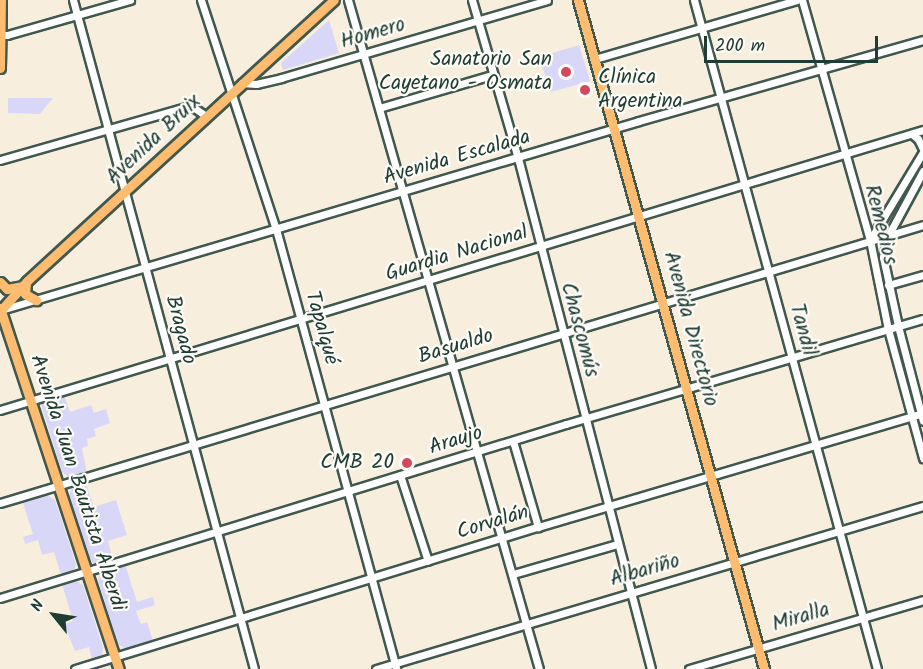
<!DOCTYPE html>
<html>
<head>
<meta charset="utf-8">
<style>
  body { margin:0 }
  #map { position:relative; width:923px; height:669px; overflow:hidden; background:#f8eede; font-family:Kalam,sans-serif }
  div>[style] { position:absolute }
  .built>* { inset:0; background:#d8d7f8 }
  .roads { filter:drop-shadow(2px 0 #40584e) drop-shadow(-2px 0 #40584e) drop-shadow(0 2px #40584e) drop-shadow(0 -2px #40584e) }
  .minor>* { height:7px; margin:-3.5px; padding:0 3.5px; transform-origin:3.5px; border-radius:3.5px; background:#fff }
  .major>* { height:9px; margin:-4.5px; padding:0 4.5px; transform-origin:4.5px; border-radius:4.5px; background:#febc70 }
  .dots>* { width:16px; height:16px; translate:-50% -50%; box-sizing:border-box; border:3px solid #fdfcf7; border-radius:50% }
  span { translate:-50% -50%; white-space:nowrap; text-align:center; line-height:1.15; -webkit-text-stroke:4.5px #fdfcf7; paint-order:stroke }
  .street-label { font-size:21px; color:#1f3d34 }
  .poi-label { font-size:21px; color:#1f3d34 }
  .right { translate:-100% -50%; text-align:right }
  .left { translate:0 -50%; text-align:left }
  .north { position:absolute; left:24px; top:585px; width:60px; height:60px; -webkit-text-stroke:4px #fdfcf7; paint-order:stroke; rotate:300deg; font-size:16px; font-weight:700; line-height:24px; text-align:center; color:#1f3d34 }
  .north::after { content:''; display:block; margin:auto; width:21px; height:27px; background:#1f3d34; clip-path:polygon(50% 0,100% 100%,50% 72%,0 100%) }
  .scale { position:absolute; left:704px; top:36px; width:174px; height:27px; box-sizing:border-box; border:3px solid #1f3d34; border-top:0; padding-left:8px; font-size:18px; line-height:21px; white-space:nowrap; color:#1f3d34; -webkit-text-stroke:4px #fdfcf7; paint-order:stroke }
</style>
</head>
<body>
<div id="map">
  <div class="built">
    <i style="clip-path:polygon(329px 20px,339px 53px,283px 70px,281px 63px)"></i>
    <i style="clip-path:polygon(579px 45px,590px 81px,551px 92px,539px 57px)"></i>
    <i style="clip-path:polygon(8px 98px,53px 98px,40px 114px,8px 113px)"></i>
    <i style="clip-path:polygon(64px 395px,70px 412px,91px 405px,94px 413px,106px 409px,110px 423px,94px 429px,96px 436px,87px 439px,88px 446px,82px 448px,87px 474px,70px 478px,62px 472px,41px 405px,45px 400px)"></i>
    <i style="clip-path:polygon(85px 481px,94px 507px,116px 500px,127px 535px,108px 541px,113px 560px,97px 565px,91px 561px,69px 495px,73px 486px)"></i>
    <i style="clip-path:polygon(45px 494px,55px 500px,76px 564px,74px 570px,61px 575px,54px 552px,42px 555px,38px 540px,25px 544px,23px 537px,33px 534px,22px 500px)"></i>
    <i style="clip-path:polygon(125px 564px,137px 602px,153px 597px,155px 605px,136px 611px,141px 624px,147px 622px,153px 641px,126px 649px,118px 644px,98px 580px,102px 571px)"></i>
    <i style="clip-path:polygon(75px 580px,83px 585px,103px 648px,102px 655px,92px 660px,89px 647px,75px 651px,64px 624px,73px 621px,62px 584px)"></i>
  </div>
  <div class="roads">
    <div class="minor">
      <i style="left:73px;top:0;width:693px;rotate:74.86deg"></i>
      <i style="left:201px;top:0;width:241px;rotate:71.9deg"></i>
      <i style="left:276px;top:229px;width:456px;rotate:74.7deg"></i>
      <i style="left:348px;top:0;width:696px;rotate:74.07deg"></i>
      <i style="left:472px;top:0;width:165px;rotate:73.8deg"></i>
      <i style="left:518px;top:158px;width:528px;rotate:75.41deg"></i>
      <i style="left:694px;top:0;width:694px;rotate:74.7deg"></i>
      <i style="left:802px;top:0;width:249px;rotate:74.2deg"></i>
      <i style="left:870px;top:240px;width:91px;rotate:78.6deg"></i>
      <i style="left:888px;top:329px;width:134px;rotate:74.8deg"></i>
      <i style="left:0;top:35px;width:7px"></i>
      <i style="left:7px;top:35px;width:128px;rotate:-15.9deg"></i>
      <i style="left:595px;top:59px;width:210px;rotate:-16.3deg"></i>
      <i style="left:242px;top:83px;width:14px;rotate:4deg"></i>
      <i style="left:256px;top:84px;width:26px;rotate:-13deg"></i>
      <i style="left:281px;top:78px;width:277px;rotate:-16.3deg"></i>
      <i style="left:379px;top:108px;width:118px;rotate:-16.3deg"></i>
      <i style="left:912px;top:134px;width:8px;rotate:40deg"></i>
      <i style="left:918px;top:139px;width:11px;rotate:63deg"></i>
      <i style="left:0;top:160px;width:193px;rotate:-15.9deg"></i>
      <i style="left:186px;top:107px;width:7px"></i>
      <i style="left:193px;top:107px;width:16px;rotate:35deg"></i>
      <i style="left:923px;top:171px;width:74px;rotate:118.3deg"></i>
      <i style="left:888px;top:236px;width:22px;rotate:103deg"></i>
      <i style="left:883px;top:257px;width:71px;rotate:77.7deg"></i>
      <i style="left:898px;top:326px;width:98px;rotate:75.3deg"></i>
      <i style="left:870px;top:240px;width:103px;rotate:-58.9deg"></i>
      <i style="left:888px;top:285px;width:36px;rotate:-16deg"></i>
      <i style="left:1px;top:310px;width:665px;rotate:-16.5deg"></i>
      <i style="left:639px;top:121px;width:295px;rotate:-15.9deg"></i>
      <i style="left:0;top:410px;width:965px;rotate:-16.88deg"></i>
      <i style="left:513px;top:441px;width:90px;rotate:73.8deg"></i>
      <i style="left:400px;top:475px;width:90px;rotate:72deg"></i>
      <i style="left:0;top:503px;width:964px;rotate:-16.76deg"></i>
      <i style="left:513px;top:574px;width:108px;rotate:-16.1deg"></i>
      <i style="left:0;top:598px;width:592px;rotate:-17.09deg"></i>
      <i style="left:566px;top:424px;width:372px;rotate:-16.4deg"></i>
      <i style="left:75px;top:669px;width:484px;rotate:-17.1deg"></i>
      <i style="left:538px;top:527px;width:402px;rotate:-16.5deg"></i>
      <i style="left:376px;top:669px;width:571px;rotate:-16.59deg"></i>
      <i style="left:689px;top:669px;width:244px;rotate:-16.4deg"></i>
    </div>
    <div class="major">
      <i style="left:578px;top:0;width:694px;rotate:74.46deg"></i>
      <i style="left:0;top:68px;width:68px;rotate:-89.2deg"></i>
      <i style="left:0;top:282px;width:10px;rotate:45deg"></i>
      <i style="left:7px;top:289px;width:15px;rotate:-11deg"></i>
      <i style="left:26px;top:283px;width:11px;rotate:95deg"></i>
      <i style="left:25px;top:294px;width:13px;rotate:29deg"></i>
      <i style="left:0;top:308px;width:380px;rotate:71.8deg"></i>
      <i style="left:1px;top:310px;width:39px;rotate:-48deg"></i>
      <i style="left:27px;top:281px;width:416px;rotate:-42.5deg"></i>
    </div>
  </div>
  <div class="dots">
    <i style="left:566px;top:72px;background:#d1495b"></i>
    <i style="left:585px;top:90px;background:#d1495b"></i>
    <i style="left:407px;top:463px;background:#d1495b"></i>
  </div>
  <div class="street-label">
    <span style="left:373px;top:34px;rotate:-16deg">Homero</span>
    <span style="left:154px;top:140px;rotate:-43deg">Avenida Bruix</span>
    <span style="left:457px;top:158px;rotate:-16deg">Avenida Escalada</span>
    <span style="left:880px;top:225px;rotate:76deg">Remedios</span>
    <span style="left:457px;top:254px;rotate:-17deg">Guardia Nacional</span>
    <span style="left:321px;top:328px;rotate:74deg">Tapalqué</span>
    <span style="left:690px;top:329px;rotate:75deg">Avenida Directorio</span>
    <span style="left:180px;top:330px;rotate:75deg">Bragado</span>
    <span style="left:579px;top:330px;rotate:75deg">Chascomús</span>
    <span style="left:802px;top:330px;rotate:75deg">Tandil</span>
    <span style="left:456px;top:347px;rotate:-17deg">Basualdo</span>
    <span style="left:456px;top:441px;rotate:-17deg">Araujo</span>
    <span style="left:77px;top:483px;rotate:72deg">Avenida Juan Bautista Alberdi</span>
    <span style="left:493px;top:523px;rotate:-17deg">Corvalán</span>
    <span style="left:645px;top:571px;rotate:-16deg">Albariño</span>
    <span style="left:801px;top:618px;rotate:-16deg">Miralla</span>
  </div>
  <div class="poi-label">
    <span class="right" style="left:552px;top:72px">Sanatorio San<br>Cayetano - Osmata</span>
    <span class="left" style="left:598px;top:90px">Clínica<br>Argentina</span>
    <span class="right" style="left:394px;top:463px">CMB 20</span>
  </div>
  <div class="north">N</div>
  <div class="scale">200 m</div>
</div>
</body>
</html>
